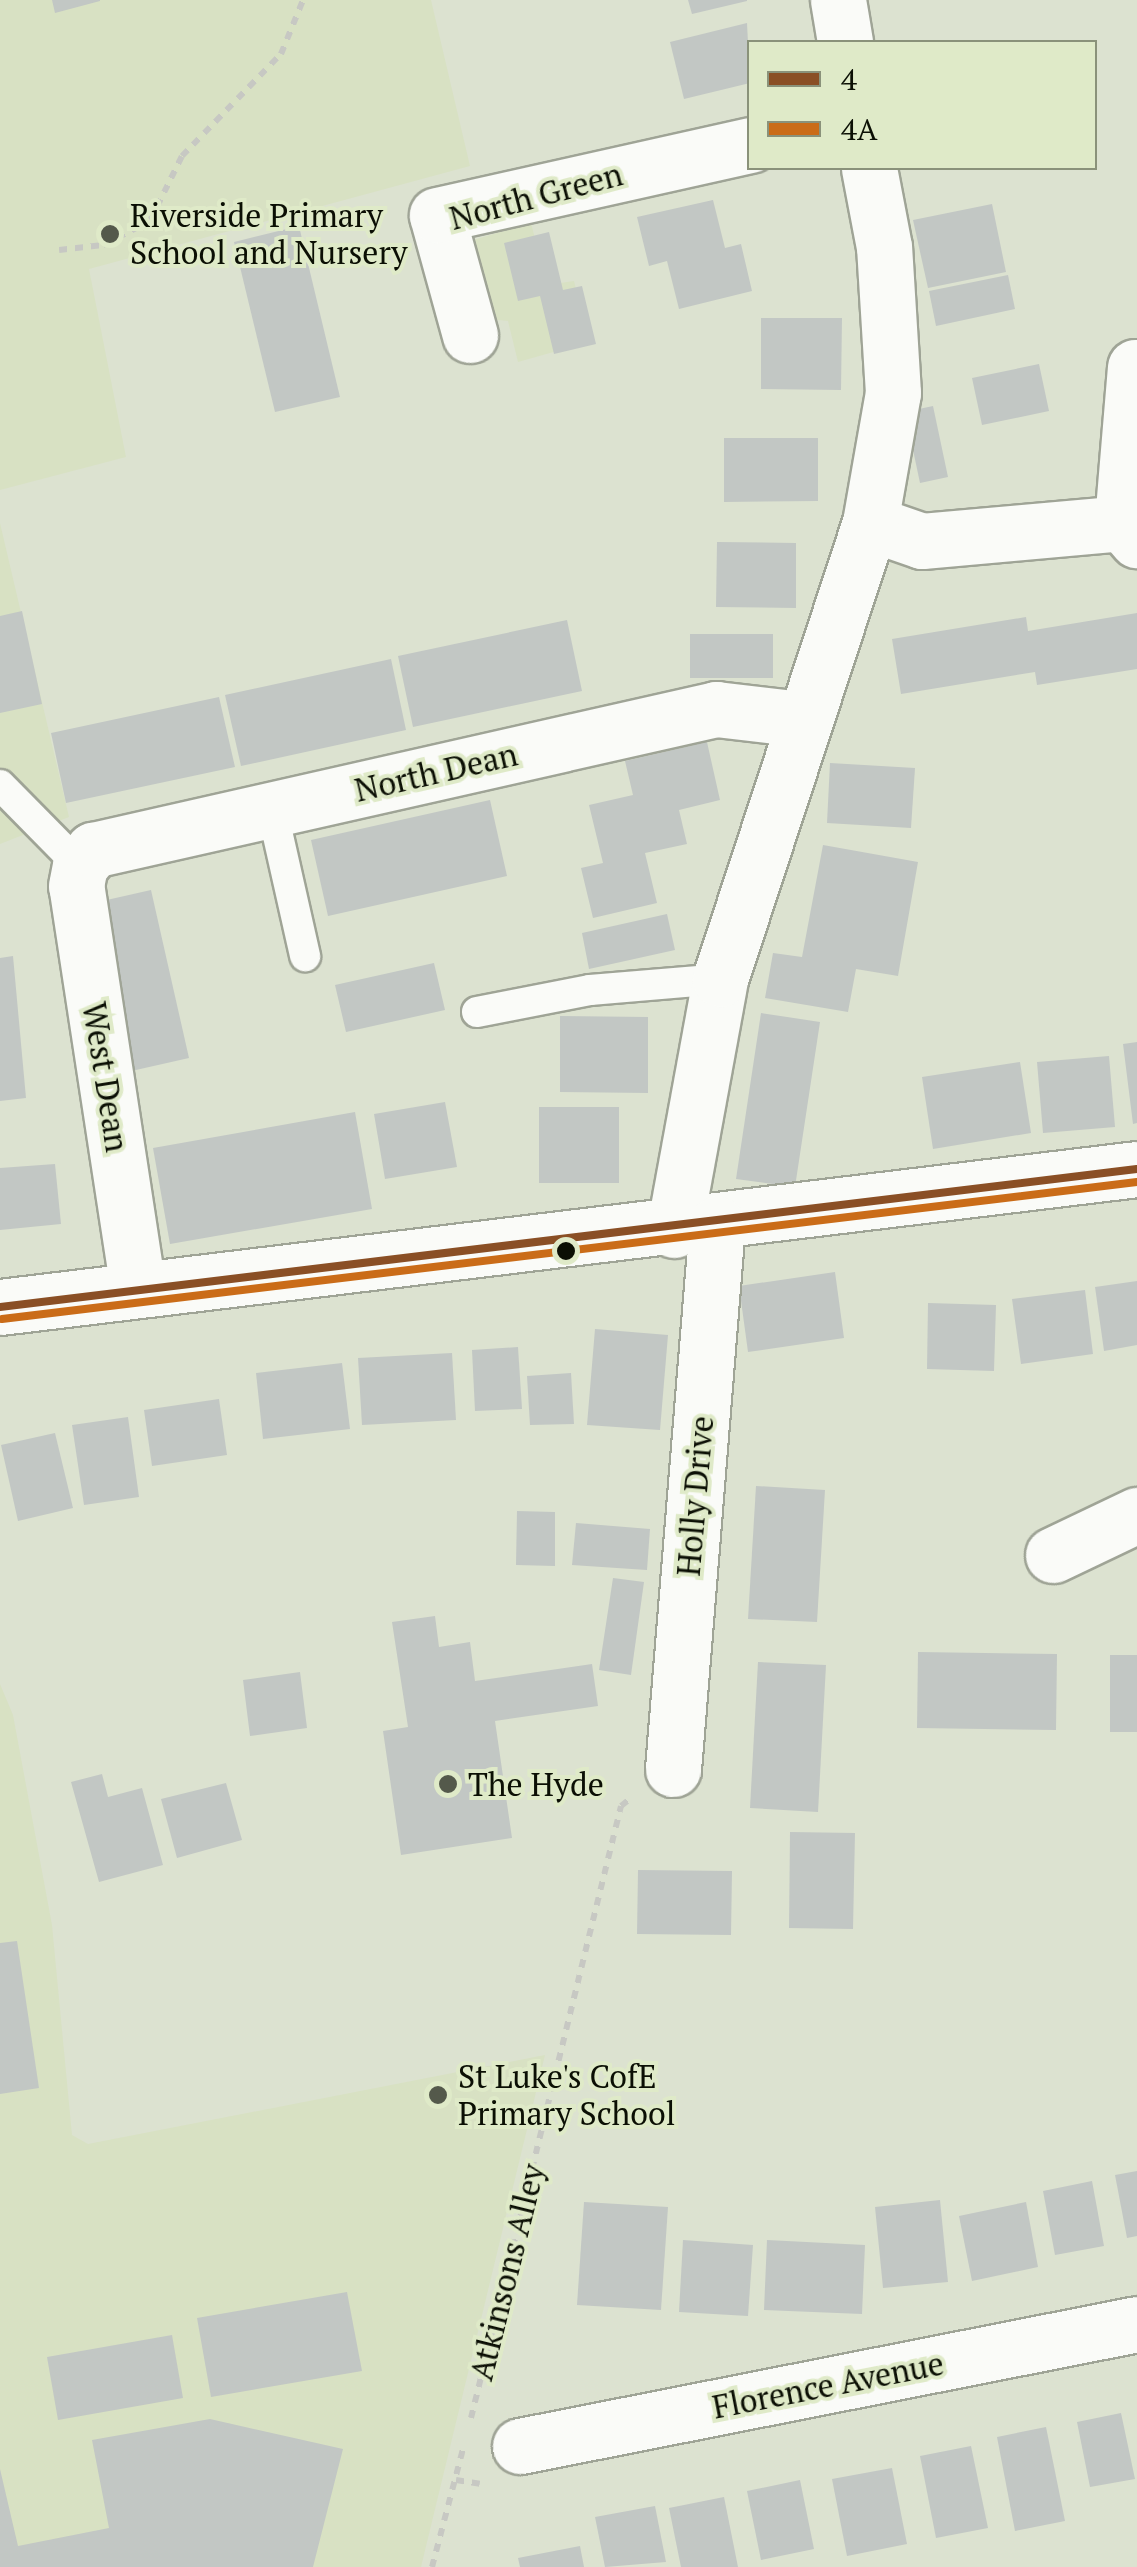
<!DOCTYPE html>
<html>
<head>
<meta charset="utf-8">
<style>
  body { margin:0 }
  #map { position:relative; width:1137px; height:2567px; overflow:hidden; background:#dce2d0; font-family:"PT Serif",serif }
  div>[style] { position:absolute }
  .built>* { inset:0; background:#d8e1c3 }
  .building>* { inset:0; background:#c2c7c4 }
  .path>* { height:6px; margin-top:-3px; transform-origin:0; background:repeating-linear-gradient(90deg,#c7c8c3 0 8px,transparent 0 16px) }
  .roads { filter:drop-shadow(2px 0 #9fa496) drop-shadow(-2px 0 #9fa496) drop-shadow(0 2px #9fa496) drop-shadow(0 -2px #9fa496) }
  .lane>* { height:30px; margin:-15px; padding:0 15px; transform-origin:15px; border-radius:15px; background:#fafbf8 }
  .street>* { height:55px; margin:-27.5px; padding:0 27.5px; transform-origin:27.5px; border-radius:27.5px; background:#fafbf8 }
  .bus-1>* { height:8px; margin:-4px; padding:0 4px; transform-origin:4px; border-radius:4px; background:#8a4f25 }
  .bus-2>* { height:8px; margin:-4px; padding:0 4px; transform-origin:4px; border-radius:4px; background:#ca6c18 }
  .dots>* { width:28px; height:28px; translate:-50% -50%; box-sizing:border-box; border:5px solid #dfeac8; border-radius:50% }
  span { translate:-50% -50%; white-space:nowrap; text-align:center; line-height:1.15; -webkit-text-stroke:8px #dfeac8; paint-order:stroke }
  .street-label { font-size:32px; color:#0b0f04 }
  .poi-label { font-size:32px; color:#0b0f04 }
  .left { translate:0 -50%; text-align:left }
  .legend { position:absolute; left:747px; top:40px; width:350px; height:130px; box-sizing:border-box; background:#dfeac8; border:2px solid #8a927a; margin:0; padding:12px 18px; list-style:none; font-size:30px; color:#0b0f04 }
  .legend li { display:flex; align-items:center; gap:20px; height:50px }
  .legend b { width:50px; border:2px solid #8a927a }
</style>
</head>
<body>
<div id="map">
  <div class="built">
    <i style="clip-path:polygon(0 0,431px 0,470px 166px,89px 269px,126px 457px,0 490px)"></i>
    <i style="clip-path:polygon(531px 223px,547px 285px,574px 281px,589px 342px,518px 362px,508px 321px,489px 319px,456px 245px)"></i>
    <i style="clip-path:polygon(0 523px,69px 817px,0 844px)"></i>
    <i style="clip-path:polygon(0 1684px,13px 1715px,52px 1925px,72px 2135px,88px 2144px,545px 2055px,421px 2567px,0 2567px)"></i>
  </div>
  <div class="building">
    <i style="clip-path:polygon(52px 0,100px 0,100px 1px,55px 13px)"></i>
    <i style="clip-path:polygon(688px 0,747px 0,747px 1px,692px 14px)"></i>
    <i style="clip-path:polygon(747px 23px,750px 83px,684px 99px,670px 42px)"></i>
    <i style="clip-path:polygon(713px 200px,725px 248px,741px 244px,752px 291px,679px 309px,667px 261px,649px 266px,637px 217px)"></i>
    <i style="clip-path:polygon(992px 204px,1006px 272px,928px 288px,913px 220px)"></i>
    <i style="clip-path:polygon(299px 226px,340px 397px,275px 412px,234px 242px)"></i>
    <i style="clip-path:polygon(549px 232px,563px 290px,582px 286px,596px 344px,554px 354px,540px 296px,518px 301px,504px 243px)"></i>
    <i style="clip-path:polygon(1008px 275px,1015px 309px,936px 326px,929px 291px)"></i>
    <i style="clip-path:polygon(761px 318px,842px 318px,841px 390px,761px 389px)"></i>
    <i style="clip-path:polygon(1039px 364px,1049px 411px,982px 425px,972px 378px)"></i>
    <i style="clip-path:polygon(933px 406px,948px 477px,920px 483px,905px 412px)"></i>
    <i style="clip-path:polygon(724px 438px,818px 438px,818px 501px,724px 502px)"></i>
    <i style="clip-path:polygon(717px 542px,796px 543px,796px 608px,716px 607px)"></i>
    <i style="clip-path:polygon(22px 611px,42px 704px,0 713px,0 616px)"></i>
    <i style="clip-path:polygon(1137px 613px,1137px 669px,1037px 685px,1035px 672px,901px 694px,892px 639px,1026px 617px,1028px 631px)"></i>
    <i style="clip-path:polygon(567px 620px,582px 691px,413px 727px,398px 656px)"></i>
    <i style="clip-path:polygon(690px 634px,773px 634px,773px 678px,690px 678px)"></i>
    <i style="clip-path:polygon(391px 659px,406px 730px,241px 766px,225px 695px)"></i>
    <i style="clip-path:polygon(219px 697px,235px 767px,66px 803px,51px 733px)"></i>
    <i style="clip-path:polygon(707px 742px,720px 800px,679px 810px,687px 844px,645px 853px,657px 903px,593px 918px,581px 868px,603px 863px,589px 805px,633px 795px,625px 761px)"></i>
    <i style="clip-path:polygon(830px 763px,915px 768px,911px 828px,827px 823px)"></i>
    <i style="clip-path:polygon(490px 800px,507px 876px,328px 916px,311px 840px)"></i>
    <i style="clip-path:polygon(823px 845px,918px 862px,898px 976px,856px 969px,848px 1012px,765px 998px,773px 953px,802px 957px)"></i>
    <i style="clip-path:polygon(151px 890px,189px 1058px,127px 1072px,89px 904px)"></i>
    <i style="clip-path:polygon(667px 914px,675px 950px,589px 969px,582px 933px)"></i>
    <i style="clip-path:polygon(13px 956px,26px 1098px,0 1101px,0 958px)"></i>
    <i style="clip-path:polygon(434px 963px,445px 1010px,346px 1032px,335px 985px)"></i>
    <i style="clip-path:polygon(761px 1013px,820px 1022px,795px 1187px,736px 1179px)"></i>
    <i style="clip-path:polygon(560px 1016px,648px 1017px,648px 1093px,560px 1092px)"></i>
    <i style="clip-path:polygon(1137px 1042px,1137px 1123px,1133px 1124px,1123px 1044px)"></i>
    <i style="clip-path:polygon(1109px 1056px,1115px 1127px,1043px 1133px,1037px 1062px)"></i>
    <i style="clip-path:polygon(1020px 1062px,1031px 1133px,933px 1149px,922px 1077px)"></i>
    <i style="clip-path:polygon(445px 1102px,457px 1167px,385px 1179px,374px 1114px)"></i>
    <i style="clip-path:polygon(539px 1107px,619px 1107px,619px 1183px,539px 1183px)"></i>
    <i style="clip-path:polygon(355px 1112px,372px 1209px,170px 1244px,153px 1148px)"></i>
    <i style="clip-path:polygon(55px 1164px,61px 1224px,0 1230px,0 1168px)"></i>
    <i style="clip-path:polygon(835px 1272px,844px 1338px,748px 1352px,739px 1286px)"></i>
    <i style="clip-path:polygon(1137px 1281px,1137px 1345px,1104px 1351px,1095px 1287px)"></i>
    <i style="clip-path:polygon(1085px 1290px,1093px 1354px,1021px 1364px,1012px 1299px)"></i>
    <i style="clip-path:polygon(928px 1303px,996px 1305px,994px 1371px,927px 1369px)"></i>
    <i style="clip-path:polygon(595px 1329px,668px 1335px,660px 1430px,587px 1425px)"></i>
    <i style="clip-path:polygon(518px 1347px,522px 1409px,475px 1411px,472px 1350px)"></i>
    <i style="clip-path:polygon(452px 1353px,456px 1420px,362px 1425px,358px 1358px)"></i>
    <i style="clip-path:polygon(342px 1363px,350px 1429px,263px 1439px,256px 1373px)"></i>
    <i style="clip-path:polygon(571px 1373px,574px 1424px,530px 1425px,527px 1376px)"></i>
    <i style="clip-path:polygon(219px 1399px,227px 1455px,152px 1466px,144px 1410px)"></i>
    <i style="clip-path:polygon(128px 1417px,139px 1497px,84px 1505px,72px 1425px)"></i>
    <i style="clip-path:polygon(55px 1433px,73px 1508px,18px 1521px,1px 1445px)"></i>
    <i style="clip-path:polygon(756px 1486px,825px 1490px,817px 1622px,748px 1619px)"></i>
    <i style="clip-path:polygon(517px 1511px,555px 1512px,555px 1566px,516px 1565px)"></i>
    <i style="clip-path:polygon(576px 1523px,650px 1529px,647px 1570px,572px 1565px)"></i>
    <i style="clip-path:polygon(613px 1578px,644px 1582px,631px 1675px,599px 1670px)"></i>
    <i style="clip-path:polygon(435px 1616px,439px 1647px,470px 1642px,475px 1681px,592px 1664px,598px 1706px,495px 1721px,512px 1838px,401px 1855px,383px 1731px,408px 1727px,392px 1622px)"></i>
    <i style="clip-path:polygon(918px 1652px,1057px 1654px,1056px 1730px,917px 1728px)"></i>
    <i style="clip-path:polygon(1110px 1655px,1137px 1655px,1137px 1732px,1110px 1732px)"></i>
    <i style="clip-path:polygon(758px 1662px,826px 1665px,818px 1812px,750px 1808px)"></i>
    <i style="clip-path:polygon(300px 1672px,307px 1728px,250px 1736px,243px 1680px)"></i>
    <i style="clip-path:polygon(102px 1774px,108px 1797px,142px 1788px,163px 1865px,99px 1882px,71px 1782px)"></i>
    <i style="clip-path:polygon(226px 1783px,242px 1840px,177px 1858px,161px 1799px)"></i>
    <i style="clip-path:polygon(790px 1832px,855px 1833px,853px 1929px,789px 1928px)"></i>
    <i style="clip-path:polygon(638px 1870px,732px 1871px,731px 1935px,637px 1934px)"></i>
    <i style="clip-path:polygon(17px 1941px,39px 2088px,0 2094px,0 1943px)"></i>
    <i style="clip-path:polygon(1137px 2171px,1137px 2236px,1127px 2238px,1115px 2175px)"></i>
    <i style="clip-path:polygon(1092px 2181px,1104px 2246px,1055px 2255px,1043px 2191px)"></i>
    <i style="clip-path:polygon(940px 2200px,948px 2282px,883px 2288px,875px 2207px)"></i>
    <i style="clip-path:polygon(584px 2202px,668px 2207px,661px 2310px,577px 2305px)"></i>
    <i style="clip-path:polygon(1026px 2202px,1038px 2267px,972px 2281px,959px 2216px)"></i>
    <i style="clip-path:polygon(683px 2240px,753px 2245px,748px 2316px,679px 2312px)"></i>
    <i style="clip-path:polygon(767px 2240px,865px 2245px,862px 2314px,764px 2310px)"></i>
    <i style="clip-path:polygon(347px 2292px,362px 2371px,211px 2397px,197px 2318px)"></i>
    <i style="clip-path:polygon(172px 2335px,183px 2398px,58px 2420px,47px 2357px)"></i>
    <i style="clip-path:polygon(1121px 2413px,1135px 2479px,1090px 2487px,1077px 2422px)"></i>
    <i style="clip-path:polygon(210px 2419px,343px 2449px,313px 2567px,0 2567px,0 2469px,18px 2546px,109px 2528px,92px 2440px)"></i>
    <i style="clip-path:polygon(1046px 2427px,1065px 2521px,1015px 2531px,997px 2437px)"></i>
    <i style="clip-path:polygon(971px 2446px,988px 2528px,936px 2538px,920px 2456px)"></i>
    <i style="clip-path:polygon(892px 2468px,907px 2544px,847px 2556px,832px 2479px)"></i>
    <i style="clip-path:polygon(800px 2480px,814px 2549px,761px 2560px,747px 2491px)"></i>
    <i style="clip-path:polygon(724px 2497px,738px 2567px,681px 2567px,669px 2508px)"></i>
    <i style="clip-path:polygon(655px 2506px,666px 2562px,605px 2567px,595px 2517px)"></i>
    <i style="clip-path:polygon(580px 2546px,584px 2567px,520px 2567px,518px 2558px)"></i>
  </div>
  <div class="path">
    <i style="left:59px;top:250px;width:44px;rotate:-6.5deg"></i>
    <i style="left:103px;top:245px;width:53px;rotate:-27.1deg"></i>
    <i style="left:150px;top:221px;width:72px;rotate:-63.8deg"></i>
    <i style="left:182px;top:156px;width:142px;rotate:-45.9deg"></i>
    <i style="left:281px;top:54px;width:58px;rotate:-67.8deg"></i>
    <i style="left:471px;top:2418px;width:630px;rotate:-76.23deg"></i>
    <i style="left:621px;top:1806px;width:13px;rotate:-39deg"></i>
    <i style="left:456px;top:2480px;width:24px;rotate:9deg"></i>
    <i style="left:432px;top:2567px;width:122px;rotate:-75.3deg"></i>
  </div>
  <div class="roads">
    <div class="lane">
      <i style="left:0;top:785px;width:114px;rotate:45.4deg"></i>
      <i style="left:272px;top:809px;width:151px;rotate:77.3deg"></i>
      <i style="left:477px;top:1012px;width:115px;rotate:-11deg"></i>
      <i style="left:590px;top:990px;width:130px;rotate:-4.8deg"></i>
    </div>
    <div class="street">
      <i style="left:838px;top:0;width:43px;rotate:80.5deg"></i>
      <i style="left:470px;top:335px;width:124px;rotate:-105.4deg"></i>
      <i style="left:437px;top:215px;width:321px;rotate:-12.6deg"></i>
      <i style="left:1135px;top:367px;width:157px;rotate:94.8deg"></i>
      <i style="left:1122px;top:523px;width:23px;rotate:49deg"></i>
      <i style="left:870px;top:523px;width:55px;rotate:19.1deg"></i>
      <i style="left:922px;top:541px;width:201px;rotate:-5.1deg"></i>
      <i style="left:674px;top:1230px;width:255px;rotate:-79.6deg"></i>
      <i style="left:720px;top:979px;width:480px;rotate:-71.8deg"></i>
      <i style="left:870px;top:523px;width:132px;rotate:-80deg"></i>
      <i style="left:893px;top:393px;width:146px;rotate:-93.5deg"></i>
      <i style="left:884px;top:247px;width:80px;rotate:-100.8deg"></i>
      <i style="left:138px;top:1289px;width:408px;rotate:-98.7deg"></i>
      <i style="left:76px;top:886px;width:20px;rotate:-79deg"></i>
      <i style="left:80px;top:866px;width:21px;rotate:-51deg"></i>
      <i style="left:93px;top:850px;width:639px;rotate:-12.75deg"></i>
      <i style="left:716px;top:709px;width:86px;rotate:6.7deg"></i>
      <i style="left:0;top:1307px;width:1145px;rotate:-6.92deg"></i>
      <i style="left:1053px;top:1555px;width:93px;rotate:-25.5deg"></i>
      <i style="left:673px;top:1769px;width:547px;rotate:-85.38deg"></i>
      <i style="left:520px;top:2446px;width:629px;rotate:-11.18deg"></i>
    </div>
  </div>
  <div class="bus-1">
    <i style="left:0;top:1307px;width:1145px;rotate:-6.92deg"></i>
  </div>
  <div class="bus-2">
    <i style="left:2px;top:1319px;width:1143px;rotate:-6.88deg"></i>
  </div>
  <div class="dots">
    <i style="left:110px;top:234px;background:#54594b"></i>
    <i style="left:566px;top:1251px;background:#0b0f04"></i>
    <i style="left:448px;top:1784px;background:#54594b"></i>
    <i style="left:438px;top:2095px;background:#54594b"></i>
  </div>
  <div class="street-label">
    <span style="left:536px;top:196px;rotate:-15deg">North Green</span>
    <span style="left:436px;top:772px;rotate:-13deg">North Dean</span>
    <span style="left:106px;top:1077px;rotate:81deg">West Dean</span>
    <span style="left:695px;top:1496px;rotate:-85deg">Holly Drive</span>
    <span style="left:507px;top:2272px;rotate:-76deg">Atkinsons Alley</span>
    <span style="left:828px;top:2385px;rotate:-11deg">Florence Avenue</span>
  </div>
  <div class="poi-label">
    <span class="left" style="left:130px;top:234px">Riverside Primary<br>School and Nursery</span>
    <span class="left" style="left:468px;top:1784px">The Hyde</span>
    <span class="left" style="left:458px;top:2095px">St Luke's CofE<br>Primary School</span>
  </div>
  <ul class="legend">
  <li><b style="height:12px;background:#8a4f25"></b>4</li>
  <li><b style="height:12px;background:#ca6c18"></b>4A</li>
  </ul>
</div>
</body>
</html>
